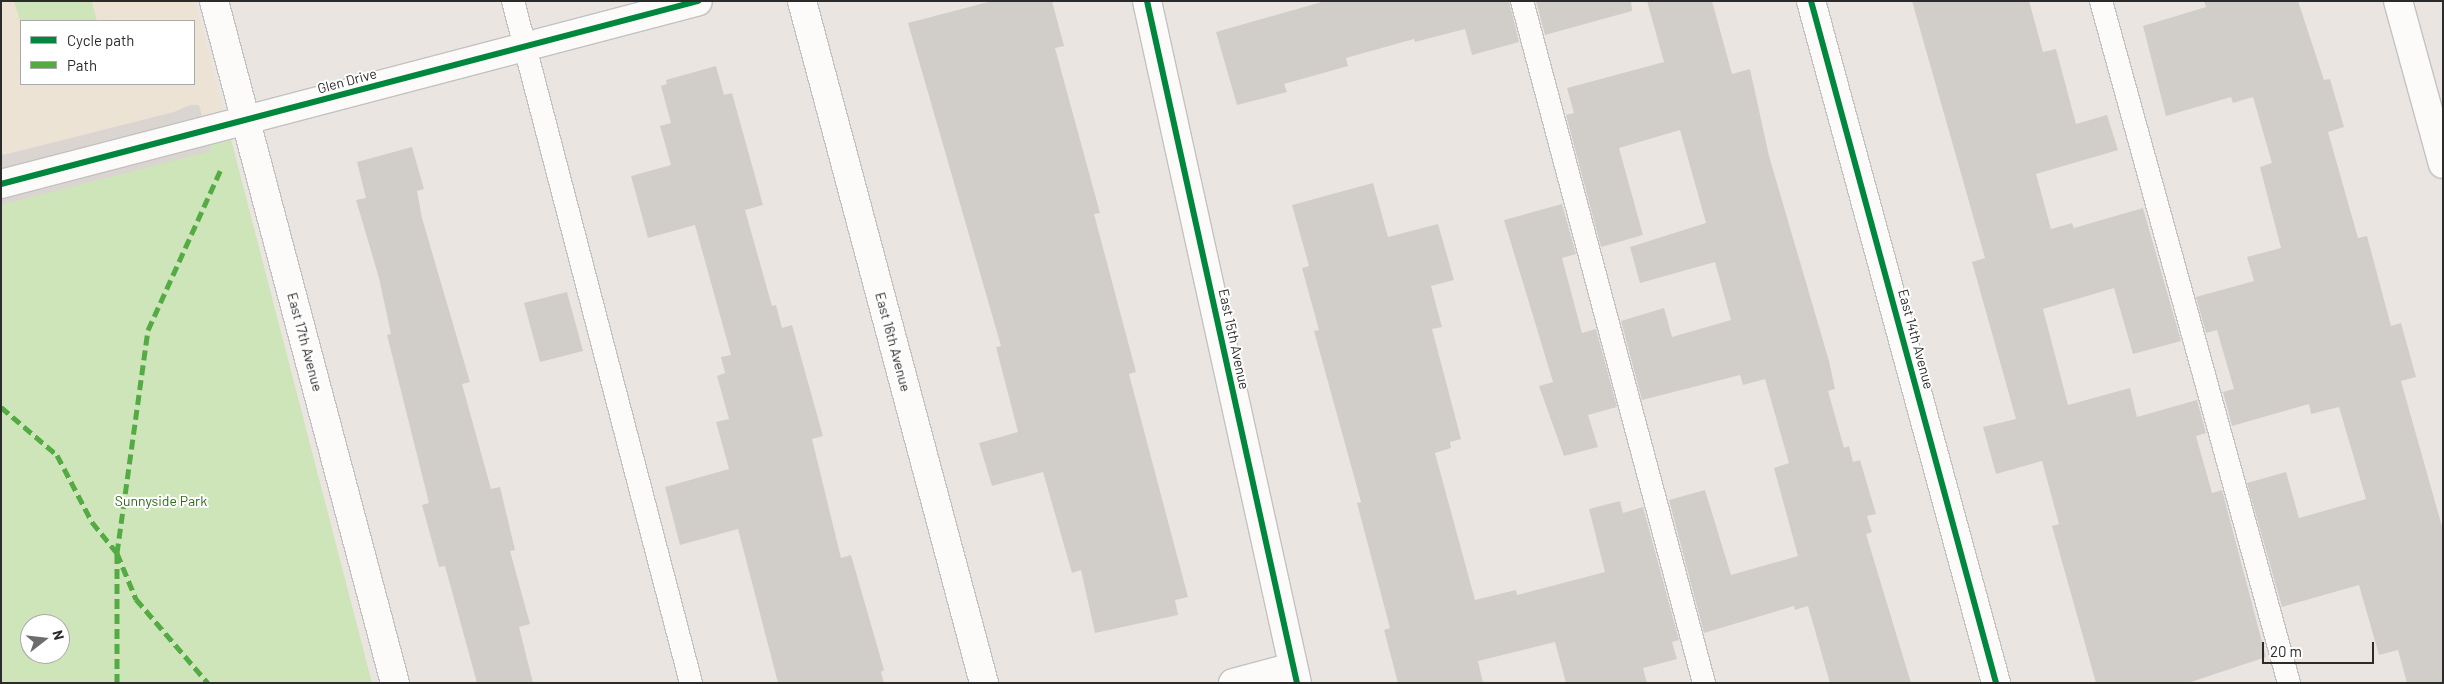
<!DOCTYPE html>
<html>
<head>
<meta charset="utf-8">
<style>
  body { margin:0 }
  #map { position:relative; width:2444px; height:684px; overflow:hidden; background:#eae5e0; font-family:Barlow,sans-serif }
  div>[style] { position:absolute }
  .education>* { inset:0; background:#ede3d5 }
  .green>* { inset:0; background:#cee5b9 }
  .plaza>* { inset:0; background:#dad5d0 }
  .building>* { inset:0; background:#d1ceca }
  .roads { filter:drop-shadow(1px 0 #c3c2c2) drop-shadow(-1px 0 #c3c2c2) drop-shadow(0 1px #c3c2c2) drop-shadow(0 -1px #c3c2c2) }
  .service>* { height:22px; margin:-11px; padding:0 11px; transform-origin:11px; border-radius:11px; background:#fcfbfa }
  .pedestrian>* { height:28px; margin:-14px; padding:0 14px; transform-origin:14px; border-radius:14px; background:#fcfbfa }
  .minor>* { height:28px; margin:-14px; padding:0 14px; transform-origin:14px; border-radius:14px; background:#fcfbfa }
  .quiet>* { height:5px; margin-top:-2.5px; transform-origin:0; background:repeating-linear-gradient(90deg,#54ab44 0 10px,transparent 0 15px) }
  .cycleway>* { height:6px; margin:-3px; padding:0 3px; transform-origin:3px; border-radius:3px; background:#00873e }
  span { translate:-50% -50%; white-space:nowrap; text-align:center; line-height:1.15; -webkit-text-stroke:4px #fff; paint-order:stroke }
  .street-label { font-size:14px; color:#2b2b2b }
  .park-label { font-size:14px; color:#306b19 }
  .frame { position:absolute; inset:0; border:2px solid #2b2b2b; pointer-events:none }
  .legend { position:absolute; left:20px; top:20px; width:175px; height:65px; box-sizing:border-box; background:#fff; border:1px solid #aaa; margin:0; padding:6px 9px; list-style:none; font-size:15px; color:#2b2b2b }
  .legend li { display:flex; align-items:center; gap:10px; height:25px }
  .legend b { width:25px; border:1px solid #aaa }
  .north { position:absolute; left:20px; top:614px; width:50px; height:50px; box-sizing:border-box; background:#fff; border:1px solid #aaa; border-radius:50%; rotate:74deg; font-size:14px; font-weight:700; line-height:20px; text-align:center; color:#2b2b2b }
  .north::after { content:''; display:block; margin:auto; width:18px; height:22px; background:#6e6c6a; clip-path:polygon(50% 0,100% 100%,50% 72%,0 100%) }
  .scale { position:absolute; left:2262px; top:642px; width:112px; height:22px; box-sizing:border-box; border:2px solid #2b2b2b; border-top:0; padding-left:6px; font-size:15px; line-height:18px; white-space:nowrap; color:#2b2b2b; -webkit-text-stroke:4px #fff; paint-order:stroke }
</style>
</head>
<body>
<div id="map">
  <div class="education">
    <i style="clip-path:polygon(evenodd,1px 1px,195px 1px,225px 116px,1px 180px,1px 1px,21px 21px,194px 21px,194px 84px,21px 84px,21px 21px)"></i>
  </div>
  <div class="green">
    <i style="clip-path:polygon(14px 1px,92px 1px,97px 21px,21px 21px,21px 25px)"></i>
    <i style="clip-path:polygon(evenodd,225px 116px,372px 683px,1px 683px,1px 180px,225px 116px,30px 624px,60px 624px,60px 654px,30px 654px,30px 624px)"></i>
  </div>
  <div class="plaza">
    <i style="clip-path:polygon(190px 105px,199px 105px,211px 151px,1px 205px,1px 150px,3px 155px,174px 112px)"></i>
  </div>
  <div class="building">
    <i style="clip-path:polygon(992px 1px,1052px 1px,1064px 46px,1055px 48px,1100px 213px,1094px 214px,1136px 372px,1129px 374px,1188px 597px,1175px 600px,1178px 615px,1095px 633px,1081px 570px,1072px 573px,1043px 472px,992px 486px,979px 443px,1018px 432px,996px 347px,1001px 346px,908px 23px)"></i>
    <i style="clip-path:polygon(1325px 1px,1509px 1px,1519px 42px,1472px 55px,1465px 29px,1415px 42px,1414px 39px,1346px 58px,1348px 66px,1284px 84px,1287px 92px,1237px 105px,1216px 32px)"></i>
    <i style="clip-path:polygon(1536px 1px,1631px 1px,1632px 11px,1545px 35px)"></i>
    <i style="clip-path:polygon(1647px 1px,1712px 1px,1732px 74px,1750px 69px,1769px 156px,1829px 361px,1835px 389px,1828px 391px,1844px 448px,1849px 446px,1853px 462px,1860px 460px,1876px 514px,1867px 516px,1872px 532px,1866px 534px,1911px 683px,1830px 683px,1808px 606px,1795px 610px,1794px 606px,1704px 633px,1669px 500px,1705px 490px,1731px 575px,1798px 556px,1774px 468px,1789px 463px,1765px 379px,1743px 385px,1740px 375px,1642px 400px,1621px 321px,1664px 308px,1672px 337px,1731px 320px,1715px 262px,1640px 283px,1630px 247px,1706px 223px,1680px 130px,1619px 148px,1643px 235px,1601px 247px,1566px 115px,1574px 113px,1567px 88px,1664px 62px)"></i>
    <i style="clip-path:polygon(1912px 1px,2029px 1px,2043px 52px,2056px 49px,2076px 124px,2107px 115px,2118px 150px,2036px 174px,2051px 229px,2072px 223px,2074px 228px,2143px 208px,2181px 341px,2133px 354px,2114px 288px,2043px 309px,2068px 405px,2130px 388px,2137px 417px,2197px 400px,2206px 433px,2196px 436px,2212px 493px,2222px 490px,2266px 657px,2188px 683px,2096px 683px,2052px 526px,2059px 524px,2042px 461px,1996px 474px,1983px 427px,2016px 419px,1972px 262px,1985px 258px)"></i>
    <i style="clip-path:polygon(2204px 1px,2298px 1px,2324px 80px,2330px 79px,2344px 127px,2328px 132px,2358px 238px,2367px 236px,2391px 326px,2401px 323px,2416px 377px,2401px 381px,2443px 530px,2443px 683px,2407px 683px,2398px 650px,2379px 655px,2359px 585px,2282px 607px,2247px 483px,2286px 472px,2299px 518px,2366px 499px,2339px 407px,2311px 414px,2309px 404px,2232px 426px,2223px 392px,2234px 389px,2217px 330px,2206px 333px,2196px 297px,2254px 281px,2247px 257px,2281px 248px,2260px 167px,2272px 163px,2253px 97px,2233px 103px,2231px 97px,2166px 116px,2143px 26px,2206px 7px)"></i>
    <i style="clip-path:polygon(716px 66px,724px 95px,732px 93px,763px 205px,745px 210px,772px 306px,776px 305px,782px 328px,792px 325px,823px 436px,812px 439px,841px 558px,851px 555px,884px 670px,881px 672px,884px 683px,778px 683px,738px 529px,680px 545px,665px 487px,729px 469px,716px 422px,729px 419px,717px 376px,725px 373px,721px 357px,731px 355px,695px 225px,648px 238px,631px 176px,671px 165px,660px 126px,671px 123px,661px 86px,667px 84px,666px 80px)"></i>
    <i style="clip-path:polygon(412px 147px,424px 189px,417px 191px,422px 218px,470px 382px,462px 384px,491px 489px,500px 487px,515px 550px,510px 551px,530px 624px,519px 627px,533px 683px,477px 683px,445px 566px,439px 567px,422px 505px,429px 503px,387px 335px,391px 334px,379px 278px,356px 200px,366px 198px,357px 162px)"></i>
    <i style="clip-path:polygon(1373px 183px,1388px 237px,1438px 224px,1454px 280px,1431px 286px,1442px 327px,1432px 329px,1461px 439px,1450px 442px,1451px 448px,1435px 453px,1475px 600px,1516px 590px,1517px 595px,1605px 572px,1589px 509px,1620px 501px,1623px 513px,1643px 507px,1679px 640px,1672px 642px,1677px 659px,1643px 668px,1647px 683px,1566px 683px,1555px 642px,1478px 661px,1483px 683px,1398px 683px,1384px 630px,1390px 628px,1357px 503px,1361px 502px,1314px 331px,1319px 330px,1302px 268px,1309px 266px,1292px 205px)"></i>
    <i style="clip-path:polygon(1562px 204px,1576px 254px,1562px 258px,1582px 333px,1596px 329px,1617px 407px,1588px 415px,1598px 447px,1564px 456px,1539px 386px,1553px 382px,1504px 220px)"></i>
    <i style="clip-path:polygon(567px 292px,583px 351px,540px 362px,524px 303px)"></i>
  </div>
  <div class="roads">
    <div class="service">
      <i style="left:513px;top:1px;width:705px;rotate:75.37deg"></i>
      <i style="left:1522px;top:1px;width:706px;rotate:75.06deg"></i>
      <i style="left:2101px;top:1px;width:707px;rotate:74.59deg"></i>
    </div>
    <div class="pedestrian">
      <i style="left:1px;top:184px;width:253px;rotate:-14.6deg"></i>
    </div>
    <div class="minor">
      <i style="left:214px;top:1px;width:706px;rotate:75.14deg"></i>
      <i style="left:802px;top:1px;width:706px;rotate:75.06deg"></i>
      <i style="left:1147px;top:1px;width:698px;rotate:77.6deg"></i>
      <i style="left:1811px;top:1px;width:707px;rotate:74.82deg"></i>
      <i style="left:2398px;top:1px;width:169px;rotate:74.6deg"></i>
      <i style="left:246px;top:120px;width:467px;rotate:-14.7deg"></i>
      <i style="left:1233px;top:683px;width:62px;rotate:-14.9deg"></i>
    </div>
  </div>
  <div class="quiet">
    <i style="left:1px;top:407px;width:74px;rotate:40.6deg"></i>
    <i style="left:57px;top:455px;width:76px;rotate:62.4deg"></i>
    <i style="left:92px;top:522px;width:40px;rotate:51deg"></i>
    <i style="left:117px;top:553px;width:50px;rotate:67.6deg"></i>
    <i style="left:136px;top:599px;width:111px;rotate:49.4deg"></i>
    <i style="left:117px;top:683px;width:130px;rotate:-90deg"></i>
    <i style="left:117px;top:553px;width:225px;rotate:-82.1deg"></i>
    <i style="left:148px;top:330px;width:177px;rotate:-65.6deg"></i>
  </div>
  <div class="cycleway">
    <i style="left:1147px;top:1px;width:698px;rotate:77.6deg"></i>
    <i style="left:1811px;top:1px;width:707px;rotate:74.82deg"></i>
    <i style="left:1px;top:184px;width:721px;rotate:-14.71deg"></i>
  </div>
  <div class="street-label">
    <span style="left:347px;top:81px;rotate:-15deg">Glen Drive</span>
    <span style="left:1234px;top:339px;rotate:78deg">East 15th Avenue</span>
    <span style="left:1916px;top:339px;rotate:75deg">East 14th Avenue</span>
    <span style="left:305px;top:342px;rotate:75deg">East 17th Avenue</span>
    <span style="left:893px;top:342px;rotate:75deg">East 16th Avenue</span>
  </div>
  <div class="park-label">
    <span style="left:161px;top:501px">Sunnyside Park</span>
  </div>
  <div class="frame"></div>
  <ul class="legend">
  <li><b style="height:6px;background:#00873e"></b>Cycle path</li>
  <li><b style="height:6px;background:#54ab44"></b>Path</li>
  </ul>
  <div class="north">N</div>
  <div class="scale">20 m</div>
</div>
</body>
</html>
